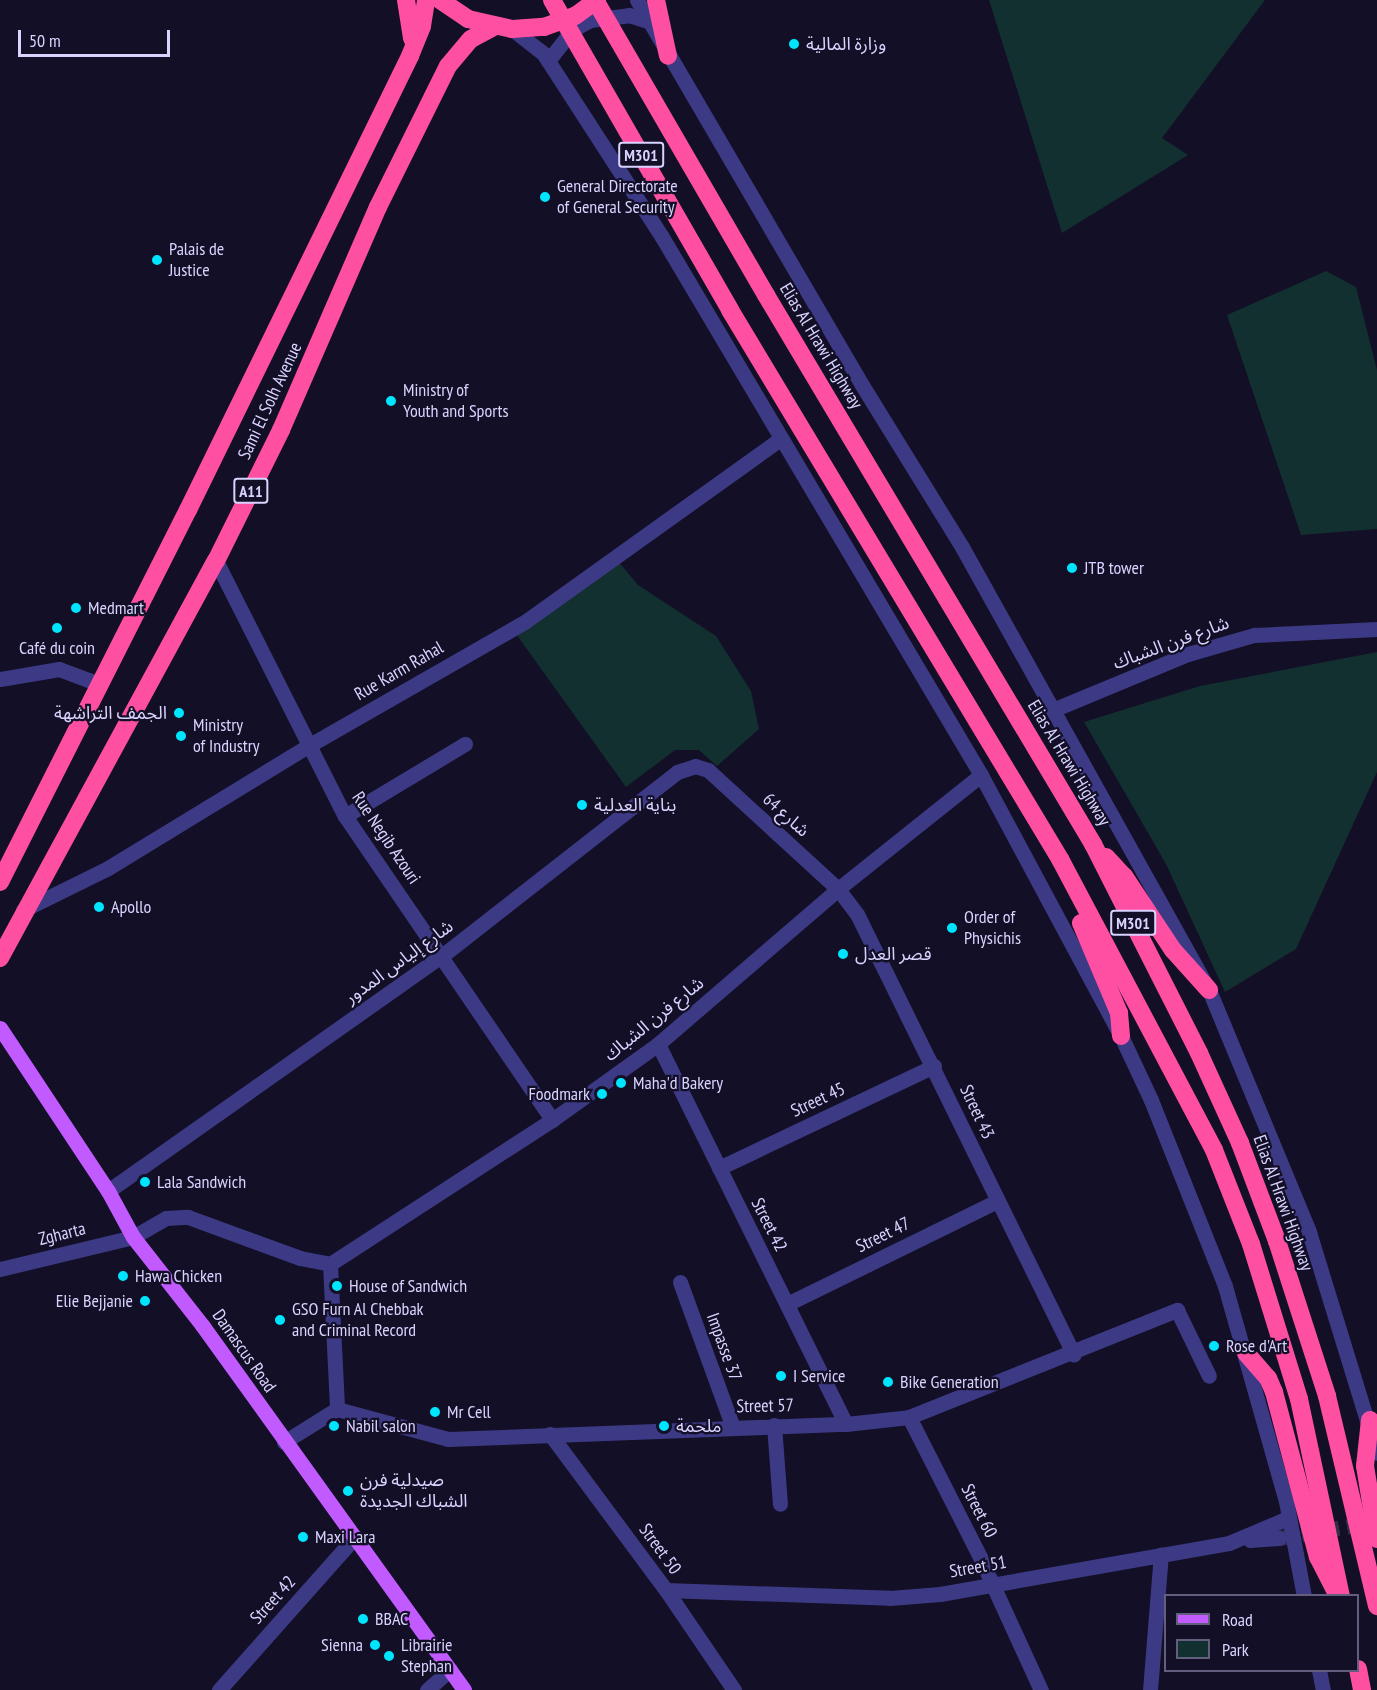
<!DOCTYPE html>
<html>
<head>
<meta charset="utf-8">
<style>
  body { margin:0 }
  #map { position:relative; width:1377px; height:1690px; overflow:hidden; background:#130f26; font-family:"PT Sans Narrow","Noto Sans Arabic",sans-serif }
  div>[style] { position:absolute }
  .green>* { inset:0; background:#12302f }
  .minor-tunnel>* { height:15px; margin-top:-7.5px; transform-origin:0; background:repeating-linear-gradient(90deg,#312d47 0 15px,transparent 0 23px) }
  .minor>* { height:15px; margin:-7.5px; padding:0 7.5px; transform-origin:7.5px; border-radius:7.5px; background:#3d3a85 }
  .major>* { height:15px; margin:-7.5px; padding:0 7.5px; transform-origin:7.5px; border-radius:7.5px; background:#c25bff }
  .highway>* { height:18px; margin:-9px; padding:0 9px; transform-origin:9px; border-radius:9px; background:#ff4fa3 }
  .highway-bridge>* { height:18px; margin:-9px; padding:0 9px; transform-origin:9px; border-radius:9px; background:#ff4fa3 }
  .dots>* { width:16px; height:16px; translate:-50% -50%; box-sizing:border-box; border:3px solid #130f26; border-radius:50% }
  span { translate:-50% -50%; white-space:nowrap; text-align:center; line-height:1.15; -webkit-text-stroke:4.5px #130f26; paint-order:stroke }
  .shield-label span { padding:2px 4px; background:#130f26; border:2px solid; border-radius:4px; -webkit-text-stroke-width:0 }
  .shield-label { font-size:16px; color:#d9d4ff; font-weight:700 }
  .poi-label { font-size:18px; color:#d9d4ff }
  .left { translate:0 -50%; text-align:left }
  .right { translate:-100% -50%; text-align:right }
  .street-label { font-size:18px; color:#d9d4ff }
  .legend { position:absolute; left:1164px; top:1594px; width:195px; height:78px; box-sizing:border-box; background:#130f26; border:2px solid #625e7d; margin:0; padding:8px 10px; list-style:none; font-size:18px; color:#d9d4ff }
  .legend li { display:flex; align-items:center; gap:12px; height:30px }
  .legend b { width:30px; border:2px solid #625e7d }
  .scale { position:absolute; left:18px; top:30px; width:152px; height:27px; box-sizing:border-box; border:3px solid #d9d4ff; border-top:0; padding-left:8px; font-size:18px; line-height:21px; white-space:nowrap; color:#d9d4ff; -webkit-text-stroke:4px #130f26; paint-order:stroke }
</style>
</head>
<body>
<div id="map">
  <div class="green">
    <i style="clip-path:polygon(989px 0,1265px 0,1162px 138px,1188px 155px,1062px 233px)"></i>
    <i style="clip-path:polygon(1326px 271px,1356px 287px,1377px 370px,1377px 529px,1301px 535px,1227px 315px)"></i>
    <i style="clip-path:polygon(618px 561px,638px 585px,716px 636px,751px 691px,759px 729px,717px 766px,699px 750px,675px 750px,626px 787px,516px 634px)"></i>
    <i style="clip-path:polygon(1377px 652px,1377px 772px,1296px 949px,1225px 992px,1166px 864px,1084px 722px,1200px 686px)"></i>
  </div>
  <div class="minor-tunnel">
    <i style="left:1279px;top:1538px;width:90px;rotate:-9.6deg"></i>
  </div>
  <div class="minor">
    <i style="left:637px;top:0;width:446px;rotate:59.7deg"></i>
    <i style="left:862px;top:385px;width:190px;rotate:58.3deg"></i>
    <i style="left:962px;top:547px;width:507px;rotate:60.86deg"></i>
    <i style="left:1209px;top:990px;width:262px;rotate:67.5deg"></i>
    <i style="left:1309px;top:1232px;width:231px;rotate:72.9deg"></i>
    <i style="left:512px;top:29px;width:39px;rotate:38deg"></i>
    <i style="left:543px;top:53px;width:219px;rotate:57.1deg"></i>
    <i style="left:662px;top:237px;width:625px;rotate:59.33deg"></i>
    <i style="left:981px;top:775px;width:296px;rotate:61.8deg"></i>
    <i style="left:1121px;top:1036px;width:71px;rotate:64.9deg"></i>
    <i style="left:1151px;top:1100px;width:200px;rotate:68.3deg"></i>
    <i style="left:1225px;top:1286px;width:223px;rotate:74.2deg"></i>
    <i style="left:1286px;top:1501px;width:97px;rotate:79.3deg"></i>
    <i style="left:548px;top:61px;width:39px;rotate:-52deg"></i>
    <i style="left:572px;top:30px;width:21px;rotate:-29deg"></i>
    <i style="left:590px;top:20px;width:39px;rotate:-7deg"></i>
    <i style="left:629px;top:15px;width:20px;rotate:18deg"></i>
    <i style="left:216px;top:561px;width:286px;rotate:63.2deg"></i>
    <i style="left:345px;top:816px;width:368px;rotate:55.7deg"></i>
    <i style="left:0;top:679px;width:60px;rotate:-9.6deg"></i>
    <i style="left:59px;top:669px;width:43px;rotate:20.6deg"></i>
    <i style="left:1055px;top:709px;width:144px;rotate:-22.5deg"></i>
    <i style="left:1188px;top:654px;width:69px;rotate:-16.1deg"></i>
    <i style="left:1254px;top:635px;width:123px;rotate:-2.8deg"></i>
    <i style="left:345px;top:816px;width:140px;rotate:-31deg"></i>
    <i style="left:23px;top:910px;width:95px;rotate:-26.3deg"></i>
    <i style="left:108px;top:868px;width:234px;rotate:-31.4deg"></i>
    <i style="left:308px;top:746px;width:251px;rotate:-29.8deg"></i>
    <i style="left:526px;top:621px;width:311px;rotate:-35.6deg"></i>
    <i style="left:658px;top:1044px;width:424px;rotate:63.7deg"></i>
    <i style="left:719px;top:1168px;width:238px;rotate:-25.4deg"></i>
    <i style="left:108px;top:1191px;width:410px;rotate:-35.2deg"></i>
    <i style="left:443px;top:955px;width:297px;rotate:-38deg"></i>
    <i style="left:677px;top:772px;width:19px;rotate:-18deg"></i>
    <i style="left:695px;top:766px;width:14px;rotate:17deg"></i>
    <i style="left:708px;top:770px;width:176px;rotate:42.5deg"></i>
    <i style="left:838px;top:889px;width:31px;rotate:53deg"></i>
    <i style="left:857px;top:914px;width:491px;rotate:63.8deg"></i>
    <i style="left:330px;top:1264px;width:145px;rotate:87.2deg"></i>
    <i style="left:0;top:1269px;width:137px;rotate:-13.5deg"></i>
    <i style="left:133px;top:1237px;width:38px;rotate:-30deg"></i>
    <i style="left:166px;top:1218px;width:22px;rotate:-3deg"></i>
    <i style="left:188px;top:1217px;width:119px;rotate:20.1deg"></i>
    <i style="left:300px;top:1258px;width:31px;rotate:11deg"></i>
    <i style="left:330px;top:1264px;width:265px;rotate:-33deg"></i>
    <i style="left:552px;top:1120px;width:130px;rotate:-35.6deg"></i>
    <i style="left:658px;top:1044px;width:238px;rotate:-40.7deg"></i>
    <i style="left:838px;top:889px;width:183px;rotate:-38.6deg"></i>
    <i style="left:680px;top:1282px;width:152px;rotate:70deg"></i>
    <i style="left:787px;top:1304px;width:234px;rotate:-26.1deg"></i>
    <i style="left:337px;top:1409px;width:115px;rotate:15.1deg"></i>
    <i style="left:448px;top:1439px;width:398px;rotate:-2.2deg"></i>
    <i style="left:846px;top:1424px;width:63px;rotate:-6.3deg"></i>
    <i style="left:909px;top:1417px;width:289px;rotate:-21.8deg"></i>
    <i style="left:1177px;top:1310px;width:73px;rotate:64.1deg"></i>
    <i style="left:909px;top:1417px;width:157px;rotate:63.1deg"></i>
    <i style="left:980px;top:1557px;width:146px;rotate:65.4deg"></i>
    <i style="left:774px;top:1425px;width:79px;rotate:85.7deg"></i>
    <i style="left:550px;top:1434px;width:194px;rotate:53.4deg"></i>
    <i style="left:666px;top:1590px;width:121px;rotate:55.8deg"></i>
    <i style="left:284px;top:1442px;width:62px;rotate:-31.9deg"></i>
    <i style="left:1250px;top:1540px;width:29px;rotate:-4deg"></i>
    <i style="left:666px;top:1590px;width:224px;rotate:2deg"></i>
    <i style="left:890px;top:1598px;width:50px;rotate:-4.6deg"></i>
    <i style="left:940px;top:1594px;width:293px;rotate:-10deg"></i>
    <i style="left:1229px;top:1543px;width:64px;rotate:-23deg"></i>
    <i style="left:1319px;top:1670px;width:20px;rotate:79deg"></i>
    <i style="left:219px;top:1690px;width:205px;rotate:-48.4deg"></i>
    <i style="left:427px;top:1690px;width:31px;rotate:-42deg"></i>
    <i style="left:1150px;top:1690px;width:136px;rotate:-85.4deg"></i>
  </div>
  <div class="major">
    <i style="left:0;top:1028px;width:196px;rotate:56.5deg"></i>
    <i style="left:108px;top:1191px;width:52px;rotate:61.5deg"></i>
    <i style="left:133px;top:1237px;width:112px;rotate:51.9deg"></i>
    <i style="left:202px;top:1325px;width:449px;rotate:54.3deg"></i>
  </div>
  <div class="highway">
    <i style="left:406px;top:0;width:39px;rotate:81deg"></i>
    <i style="left:440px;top:0;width:34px;rotate:34deg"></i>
    <i style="left:468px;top:19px;width:45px;rotate:12.8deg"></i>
    <i style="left:512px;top:29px;width:32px;rotate:-4deg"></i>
    <i style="left:544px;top:27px;width:33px;rotate:-20deg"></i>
    <i style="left:575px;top:16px;width:27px;rotate:-36deg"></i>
    <i style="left:656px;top:0;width:57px;rotate:77.9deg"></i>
    <i style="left:766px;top:295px;width:639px;rotate:59.22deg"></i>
    <i style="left:1093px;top:844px;width:234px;rotate:63.1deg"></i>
    <i style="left:1199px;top:1053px;width:99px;rotate:65.5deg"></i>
    <i style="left:1240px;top:1143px;width:105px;rotate:69.3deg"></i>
    <i style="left:1277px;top:1241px;width:163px;rotate:72.1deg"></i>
    <i style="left:1327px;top:1396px;width:216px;rotate:76.6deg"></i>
    <i style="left:730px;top:310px;width:641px;rotate:58.99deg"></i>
    <i style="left:1060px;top:859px;width:329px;rotate:62.1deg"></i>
    <i style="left:1214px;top:1150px;width:101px;rotate:68.5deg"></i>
    <i style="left:1251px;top:1244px;width:162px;rotate:72.8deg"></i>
    <i style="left:1299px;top:1399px;width:201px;rotate:78deg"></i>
    <i style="left:1106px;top:857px;width:26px;rotate:47deg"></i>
    <i style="left:1124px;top:876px;width:89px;rotate:56.5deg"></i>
    <i style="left:1173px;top:950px;width:54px;rotate:48deg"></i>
    <i style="left:0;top:882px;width:417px;rotate:-63.2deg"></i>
    <i style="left:188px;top:510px;width:505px;rotate:-63.94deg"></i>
    <i style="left:410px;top:56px;width:32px;rotate:-68deg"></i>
    <i style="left:422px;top:26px;width:26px;rotate:-81deg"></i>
    <i style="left:1081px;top:923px;width:98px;rotate:67.1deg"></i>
    <i style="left:1119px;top:1013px;width:23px;rotate:85deg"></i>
    <i style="left:0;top:958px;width:452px;rotate:-61.5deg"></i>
    <i style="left:216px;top:561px;width:146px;rotate:-63.6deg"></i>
    <i style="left:281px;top:430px;width:243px;rotate:-66.5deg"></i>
    <i style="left:378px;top:207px;width:157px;rotate:-63.6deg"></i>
    <i style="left:448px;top:66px;width:35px;rotate:-50deg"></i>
    <i style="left:471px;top:39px;width:26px;rotate:-28deg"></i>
    <i style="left:1246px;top:1353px;width:33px;rotate:49deg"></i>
    <i style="left:1268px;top:1378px;width:15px;rotate:67deg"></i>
    <i style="left:1274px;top:1392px;width:171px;rotate:75.1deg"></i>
    <i style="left:1318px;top:1557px;width:39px;rotate:63deg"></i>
    <i style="left:1370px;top:1420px;width:46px;rotate:96.2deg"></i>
    <i style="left:1365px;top:1466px;width:74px;rotate:80.7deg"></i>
    <i style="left:1358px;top:1669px;width:21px;rotate:79deg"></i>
  </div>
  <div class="highway-bridge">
    <i style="left:552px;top:0;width:357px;rotate:60.1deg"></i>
    <i style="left:595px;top:0;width:341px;rotate:59.9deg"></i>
  </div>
  <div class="dots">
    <i style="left:794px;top:44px;background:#00e5ff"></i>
    <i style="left:545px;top:197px;background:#00e5ff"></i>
    <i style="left:157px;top:260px;background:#00e5ff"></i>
    <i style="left:391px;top:401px;background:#00e5ff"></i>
    <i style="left:1072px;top:568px;background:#00e5ff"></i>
    <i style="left:76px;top:608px;background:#00e5ff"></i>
    <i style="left:57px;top:628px;background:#00e5ff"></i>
    <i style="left:179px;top:713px;background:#00e5ff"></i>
    <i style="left:181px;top:736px;background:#00e5ff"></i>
    <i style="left:582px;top:805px;background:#00e5ff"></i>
    <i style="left:99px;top:907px;background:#00e5ff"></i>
    <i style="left:952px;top:928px;background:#00e5ff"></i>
    <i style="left:843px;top:954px;background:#00e5ff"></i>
    <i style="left:621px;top:1083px;background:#00e5ff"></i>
    <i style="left:602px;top:1094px;background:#00e5ff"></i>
    <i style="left:145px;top:1182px;background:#00e5ff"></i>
    <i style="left:123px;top:1276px;background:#00e5ff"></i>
    <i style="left:337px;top:1286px;background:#00e5ff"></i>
    <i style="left:145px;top:1301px;background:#00e5ff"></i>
    <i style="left:280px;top:1320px;background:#00e5ff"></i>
    <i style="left:1214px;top:1346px;background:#00e5ff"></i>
    <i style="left:781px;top:1376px;background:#00e5ff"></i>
    <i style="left:888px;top:1382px;background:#00e5ff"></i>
    <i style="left:435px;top:1412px;background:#00e5ff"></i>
    <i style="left:334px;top:1426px;background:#00e5ff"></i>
    <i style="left:664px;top:1426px;background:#00e5ff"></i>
    <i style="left:348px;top:1491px;background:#00e5ff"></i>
    <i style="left:303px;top:1537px;background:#00e5ff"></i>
    <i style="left:363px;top:1619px;background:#00e5ff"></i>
    <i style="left:375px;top:1645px;background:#00e5ff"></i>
    <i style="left:389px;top:1656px;background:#00e5ff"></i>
  </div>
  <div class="shield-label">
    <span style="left:641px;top:155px">M301</span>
    <span style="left:251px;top:491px">A11</span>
    <span style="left:1133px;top:923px">M301</span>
  </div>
  <div class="poi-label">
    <span class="left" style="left:806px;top:44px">وزارة المالية</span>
    <span class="left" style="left:557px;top:197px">General Directorate<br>of General Security</span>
    <span class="left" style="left:169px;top:260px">Palais de<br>Justice</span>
    <span class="left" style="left:403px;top:401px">Ministry of<br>Youth and Sports</span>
    <span class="left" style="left:1084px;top:568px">JTB tower</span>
    <span class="left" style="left:88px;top:608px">Medmart</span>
    <span style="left:57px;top:648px">Café du coin</span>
    <span class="right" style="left:167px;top:713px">الجمف التراشهة</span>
    <span class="left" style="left:193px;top:736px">Ministry<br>of Industry</span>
    <span class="left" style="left:594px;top:805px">بناية العدلية</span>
    <span class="left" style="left:111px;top:907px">Apollo</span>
    <span class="left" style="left:964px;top:928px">Order of<br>Physichis</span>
    <span class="left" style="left:855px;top:954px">قصر العدل</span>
    <span class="left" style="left:633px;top:1083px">Maha'd Bakery</span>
    <span class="right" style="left:590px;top:1094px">Foodmark</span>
    <span class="left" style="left:157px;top:1182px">Lala Sandwich</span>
    <span class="left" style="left:135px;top:1276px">Hawa Chicken</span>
    <span class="left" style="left:349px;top:1286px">House of Sandwich</span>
    <span class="right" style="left:133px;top:1301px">Elie Bejjanie</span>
    <span class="left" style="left:292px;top:1320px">GSO Furn Al Chebbak<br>and Criminal Record</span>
    <span class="left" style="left:1226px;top:1346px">Rose d'Art</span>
    <span class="left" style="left:793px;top:1376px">I Service</span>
    <span class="left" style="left:900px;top:1382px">Bike Generation</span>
    <span class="left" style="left:447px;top:1412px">Mr Cell</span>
    <span class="left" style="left:346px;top:1426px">Nabil salon</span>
    <span class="left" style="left:676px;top:1426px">ملحمة</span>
    <span class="left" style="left:360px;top:1491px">صيدلية فرن<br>الشباك الجديدة</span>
    <span class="left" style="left:315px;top:1537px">Maxi Lara</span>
    <span class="left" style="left:375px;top:1619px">BBAC</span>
    <span class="right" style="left:363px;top:1645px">Sienna</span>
    <span class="left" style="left:401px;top:1656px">Librairie<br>Stephan</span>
  </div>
  <div class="street-label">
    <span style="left:821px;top:346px;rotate:59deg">Elias Al Hrawi Highway</span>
    <span style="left:270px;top:401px;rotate:-65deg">Sami El Solh Avenue</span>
    <span style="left:1171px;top:643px;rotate:-20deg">شارع فرن الشباك</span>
    <span style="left:399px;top:671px;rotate:-30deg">Rue Karm Rahal</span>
    <span style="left:1069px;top:763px;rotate:59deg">Elias Al Hrawi Highway</span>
    <span style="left:786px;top:815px;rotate:42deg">شارع 64</span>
    <span style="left:386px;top:838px;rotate:56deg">Rue Negib Azouri</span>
    <span style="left:399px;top:962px;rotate:-36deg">شارع إلياس المدور</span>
    <span style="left:654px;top:1019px;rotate:-39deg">شارع فرن الشباك</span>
    <span style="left:818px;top:1100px;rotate:-25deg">Street 45</span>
    <span style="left:977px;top:1112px;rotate:65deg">Street 43</span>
    <span style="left:1283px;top:1203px;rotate:70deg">Elias Al Hrawi Highway</span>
    <span style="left:769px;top:1225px;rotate:63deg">Street 42</span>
    <span style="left:62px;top:1234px;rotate:-14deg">Zgharta</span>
    <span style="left:883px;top:1235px;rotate:-26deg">Street 47</span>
    <span style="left:724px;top:1347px;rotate:70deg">Impasse 37</span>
    <span style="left:244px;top:1351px;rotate:55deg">Damascus Road</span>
    <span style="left:765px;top:1406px;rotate:-1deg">Street 57</span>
    <span style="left:979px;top:1511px;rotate:63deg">Street 60</span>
    <span style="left:660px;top:1549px;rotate:54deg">Street 50</span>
    <span style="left:978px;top:1567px;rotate:-10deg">Street 51</span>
    <span style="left:273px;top:1600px;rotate:-48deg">Street 42</span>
  </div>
  <ul class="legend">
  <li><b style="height:8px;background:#c25bff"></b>Road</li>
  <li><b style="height:16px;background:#12302f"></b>Park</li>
  </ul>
  <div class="scale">50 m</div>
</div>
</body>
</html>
